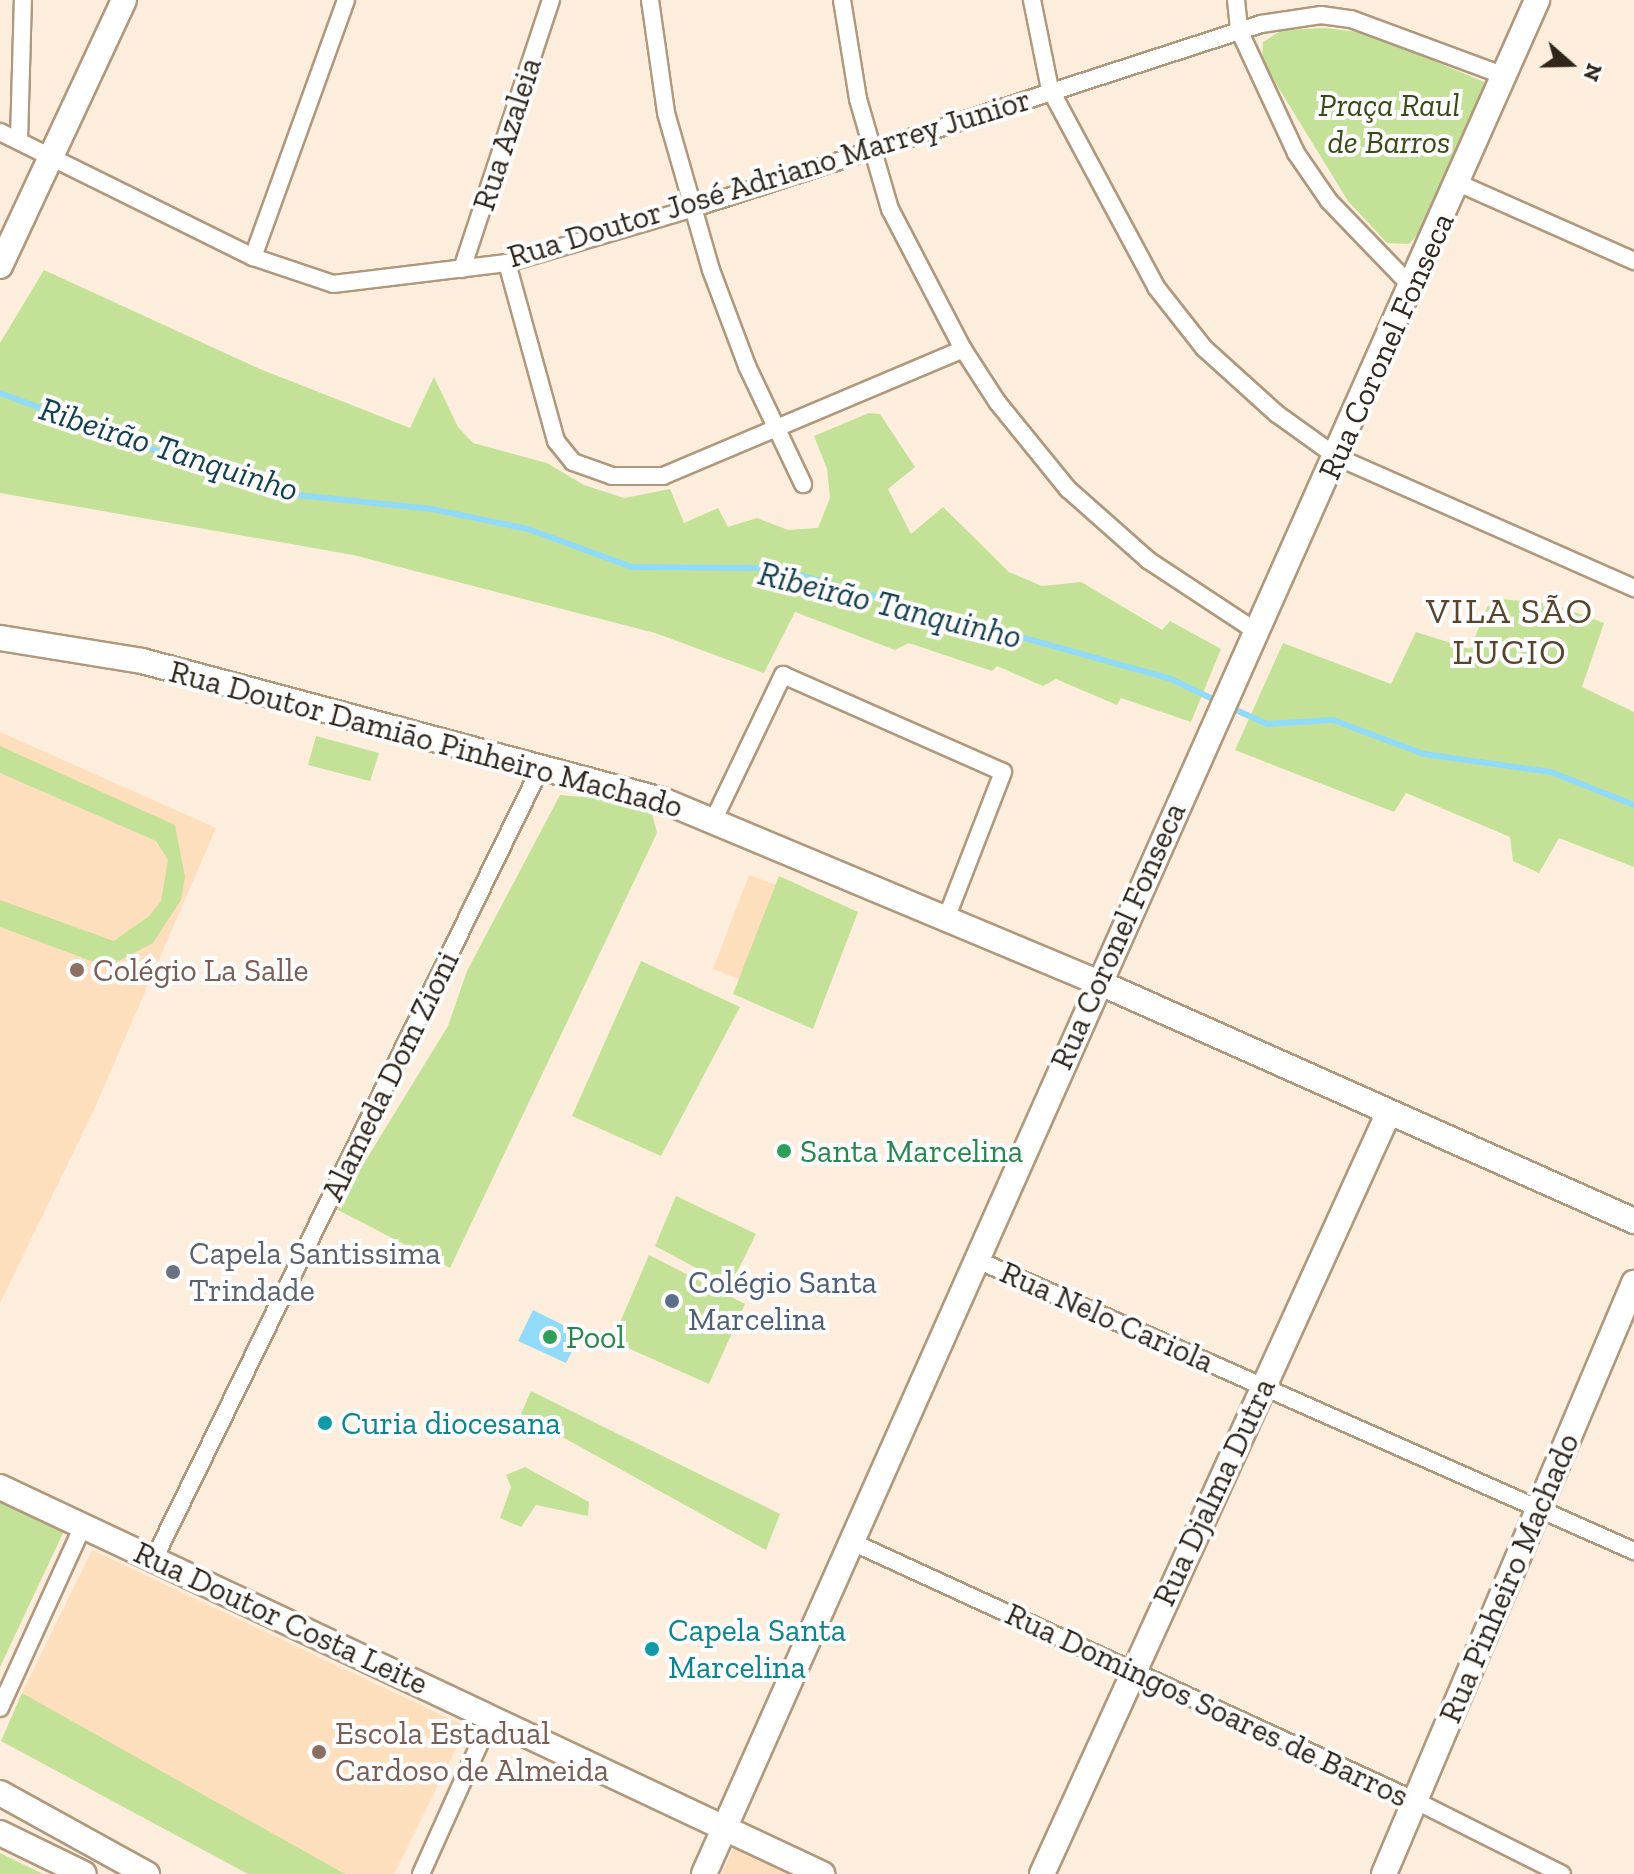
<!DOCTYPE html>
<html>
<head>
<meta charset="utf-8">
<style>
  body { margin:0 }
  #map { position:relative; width:1634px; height:1874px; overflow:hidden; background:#fceddc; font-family:"Zilla Slab",serif }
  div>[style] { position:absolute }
  .built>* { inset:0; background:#fedfbd }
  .green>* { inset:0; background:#c4e297 }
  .water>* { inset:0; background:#91dbf8 }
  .stream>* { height:6px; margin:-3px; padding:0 3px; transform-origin:3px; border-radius:3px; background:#91dbf8 }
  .roads { filter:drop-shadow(2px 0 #b0987d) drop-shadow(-2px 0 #b0987d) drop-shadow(0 2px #b0987d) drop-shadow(0 -2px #b0987d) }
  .street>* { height:16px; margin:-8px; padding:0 8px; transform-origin:8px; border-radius:8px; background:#fff }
  .secondary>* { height:24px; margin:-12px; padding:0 12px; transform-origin:12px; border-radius:12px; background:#fff }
  .dots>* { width:22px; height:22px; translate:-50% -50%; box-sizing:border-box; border:4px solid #fdfdfd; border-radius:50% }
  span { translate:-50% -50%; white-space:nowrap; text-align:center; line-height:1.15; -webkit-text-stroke:8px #fdfdfd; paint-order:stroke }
  .park-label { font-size:32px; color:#384a15; font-style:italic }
  .street-label { font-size:32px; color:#30261c }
  .education-label { font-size:32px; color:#785e54 }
  .left { translate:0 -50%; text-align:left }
  .leisure-label { font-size:32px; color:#27864d }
  .worship-label { font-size:32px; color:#5b616d }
  .service-label { font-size:32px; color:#4e5e75 }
  .culture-label { font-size:32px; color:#0d838f }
  .water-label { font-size:34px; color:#143f4e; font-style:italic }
  .quarter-label { font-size:36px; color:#58442b; letter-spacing:2px }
  .north { position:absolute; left:1530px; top:24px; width:80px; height:80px; -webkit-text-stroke:6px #fdfdfd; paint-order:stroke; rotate:110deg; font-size:22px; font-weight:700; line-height:32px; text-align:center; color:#30261c }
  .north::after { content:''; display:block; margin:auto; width:28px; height:36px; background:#30261c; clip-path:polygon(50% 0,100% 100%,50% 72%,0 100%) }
</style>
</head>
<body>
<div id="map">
  <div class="built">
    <i style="clip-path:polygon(0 732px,216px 828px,93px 1112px,0 1303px)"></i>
    <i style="clip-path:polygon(749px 875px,795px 892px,746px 982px,713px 969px)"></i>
    <i style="clip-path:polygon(92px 1550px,467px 1727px,394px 1874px,331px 1874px,22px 1693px)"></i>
    <i style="clip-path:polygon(734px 1847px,790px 1874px,722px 1874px)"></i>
  </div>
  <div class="green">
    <i style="clip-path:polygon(1326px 28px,1367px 33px,1489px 84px,1430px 220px,1409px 244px,1387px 243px,1348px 201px,1262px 61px,1263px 42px,1282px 30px)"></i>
    <i style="clip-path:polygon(44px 270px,260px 369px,410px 428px,434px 377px,458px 427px,473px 443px,547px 463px,584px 485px,624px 498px,670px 489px,684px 523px,718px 508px,728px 527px,757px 518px,788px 530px,818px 528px,830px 498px,827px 469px,814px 436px,869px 413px,880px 414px,915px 467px,888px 489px,911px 534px,943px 507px,1009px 572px,1042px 586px,1081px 582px,1162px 630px,1170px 621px,1221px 649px,1191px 722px,1121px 698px,1117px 705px,1056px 679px,1043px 686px,997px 666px,992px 671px,909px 643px,895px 650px,795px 612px,764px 673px,655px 633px,353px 555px,0 493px,0 343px)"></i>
    <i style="clip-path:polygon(1491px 598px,1553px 604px,1604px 623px,1582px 687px,1634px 712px,1634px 867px,1559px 838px,1539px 873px,1513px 861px,1510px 837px,1406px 793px,1394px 812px,1235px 750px,1283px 643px,1391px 684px,1416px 632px,1470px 649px)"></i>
    <i style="clip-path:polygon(316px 736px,379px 753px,370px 781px,308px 765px)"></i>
    <i style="clip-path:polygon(0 746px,175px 825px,185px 877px,181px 900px,153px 943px,107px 967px,0 927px,0 900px,114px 941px,149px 916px,161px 901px,168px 860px,156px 841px,0 773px)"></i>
    <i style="clip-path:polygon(560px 795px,630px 801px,652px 813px,657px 833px,450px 1268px,336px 1209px,448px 1026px,467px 971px)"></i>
    <i style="clip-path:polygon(779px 876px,858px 912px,813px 1029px,733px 994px)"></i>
    <i style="clip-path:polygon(641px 961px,740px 1007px,661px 1156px,572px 1116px)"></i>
    <i style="clip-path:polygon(676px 1196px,756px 1234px,730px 1286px,655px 1246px)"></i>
    <i style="clip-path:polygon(649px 1255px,745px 1304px,709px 1384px,612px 1341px)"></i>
    <i style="clip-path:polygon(531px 1391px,780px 1514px,766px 1550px,521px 1414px)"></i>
    <i style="clip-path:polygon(525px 1467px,589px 1502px,588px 1516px,536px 1505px,521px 1527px,500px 1518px,511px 1487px,506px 1475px)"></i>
    <i style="clip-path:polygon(0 1499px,65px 1529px,0 1667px)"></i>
    <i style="clip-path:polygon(22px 1693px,345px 1874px,248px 1874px,1px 1741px)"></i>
    <i style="clip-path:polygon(0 1853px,43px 1874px,0 1874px)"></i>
  </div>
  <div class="water">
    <i style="clip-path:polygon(533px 1310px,581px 1334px,566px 1363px,518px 1341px)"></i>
  </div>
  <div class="stream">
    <i style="left:0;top:393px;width:158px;rotate:20.4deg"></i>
    <i style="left:148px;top:448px;width:156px;rotate:17.5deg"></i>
    <i style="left:297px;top:495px;width:136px;rotate:5.9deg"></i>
    <i style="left:432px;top:509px;width:98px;rotate:11.8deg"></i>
    <i style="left:528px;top:529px;width:111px;rotate:20.1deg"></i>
    <i style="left:632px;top:567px;width:142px;rotate:0.4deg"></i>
    <i style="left:774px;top:568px;width:412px;rotate:15.6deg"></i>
    <i style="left:1171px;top:679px;width:51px;rotate:25.6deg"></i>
    <i style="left:1227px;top:706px;width:44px;rotate:24.2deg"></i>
    <i style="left:1267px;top:724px;width:66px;rotate:-3.5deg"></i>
    <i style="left:1333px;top:720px;width:97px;rotate:20.5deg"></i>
    <i style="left:1424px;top:754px;width:128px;rotate:8.1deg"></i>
    <i style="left:1551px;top:772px;width:89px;rotate:21.7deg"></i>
  </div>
  <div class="roads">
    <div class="street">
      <i style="left:650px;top:0;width:114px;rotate:81.9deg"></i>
      <i style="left:666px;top:113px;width:163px;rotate:74deg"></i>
      <i style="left:711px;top:270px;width:103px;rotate:69.4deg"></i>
      <i style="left:747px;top:366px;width:131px;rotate:64.6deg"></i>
      <i style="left:842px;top:0;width:100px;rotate:80.8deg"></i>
      <i style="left:858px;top:99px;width:115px;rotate:73.8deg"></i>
      <i style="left:890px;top:209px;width:158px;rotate:62.5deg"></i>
      <i style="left:963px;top:349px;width:64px;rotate:57.1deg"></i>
      <i style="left:998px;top:403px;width:111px;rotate:50.9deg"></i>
      <i style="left:1068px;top:489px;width:107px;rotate:41.6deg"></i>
      <i style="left:1148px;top:560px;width:127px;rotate:33.4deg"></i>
      <i style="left:1032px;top:0;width:91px;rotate:78.6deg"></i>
      <i style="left:1050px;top:89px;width:225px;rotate:61.8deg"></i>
      <i style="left:1156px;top:287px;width:78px;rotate:51.8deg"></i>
      <i style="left:1204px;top:348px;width:98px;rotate:42.1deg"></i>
      <i style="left:1277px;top:414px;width:74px;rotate:35.6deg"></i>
      <i style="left:1337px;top:457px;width:325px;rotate:23.8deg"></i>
      <i style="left:1236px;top:0;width:30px;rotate:84deg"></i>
      <i style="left:1239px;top:30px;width:136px;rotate:65.1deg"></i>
      <i style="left:1296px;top:153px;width:58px;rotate:55.5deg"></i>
      <i style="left:1329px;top:201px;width:120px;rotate:46deg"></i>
      <i style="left:0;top:132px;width:282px;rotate:26.3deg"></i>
      <i style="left:253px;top:257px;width:84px;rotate:18.6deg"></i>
      <i style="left:333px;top:284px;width:175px;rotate:-6.9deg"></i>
      <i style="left:507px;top:263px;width:192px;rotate:-16.4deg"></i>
      <i style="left:691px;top:209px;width:599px;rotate:-17.98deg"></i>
      <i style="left:1261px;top:24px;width:61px;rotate:-8.5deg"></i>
      <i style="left:1321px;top:15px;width:30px;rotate:8deg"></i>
      <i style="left:1351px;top:19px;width:164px;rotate:20.3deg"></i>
      <i style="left:19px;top:140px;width:140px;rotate:-88.4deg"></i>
      <i style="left:1458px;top:183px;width:193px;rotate:23.9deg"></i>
      <i style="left:253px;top:257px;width:273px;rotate:-70.1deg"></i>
      <i style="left:507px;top:263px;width:185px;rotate:74.6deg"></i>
      <i style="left:556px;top:441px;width:27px;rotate:51deg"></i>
      <i style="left:573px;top:462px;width:41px;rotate:19.7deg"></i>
      <i style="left:612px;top:476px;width:51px"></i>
      <i style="left:663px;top:476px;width:326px;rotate:-22.9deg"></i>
      <i style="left:462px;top:269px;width:283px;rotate:-71.7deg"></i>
      <i style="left:714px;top:819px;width:160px;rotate:-64.4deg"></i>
      <i style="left:783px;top:675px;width:240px;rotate:23.8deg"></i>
      <i style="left:1003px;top:772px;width:158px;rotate:111.2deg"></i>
      <i style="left:975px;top:1259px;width:721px;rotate:23.9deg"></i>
      <i style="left:850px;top:1541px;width:623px;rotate:24.67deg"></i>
      <i style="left:1416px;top:1801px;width:163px;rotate:26.6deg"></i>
      <i style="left:154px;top:1559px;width:884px;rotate:-63.96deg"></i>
      <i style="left:0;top:1708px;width:200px;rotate:-65.5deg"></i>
      <i style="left:421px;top:1874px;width:173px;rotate:-65.8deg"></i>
    </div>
    <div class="secondary">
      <i style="left:0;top:266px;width:293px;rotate:-65deg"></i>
      <i style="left:0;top:638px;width:144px;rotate:9.2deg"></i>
      <i style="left:142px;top:661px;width:538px;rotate:14.97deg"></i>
      <i style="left:662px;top:800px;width:472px;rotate:22.7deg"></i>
      <i style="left:1098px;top:982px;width:587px;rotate:24.03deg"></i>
      <i style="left:0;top:1487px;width:909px;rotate:25.21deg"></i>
      <i style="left:0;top:1793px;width:168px;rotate:28.9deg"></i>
      <i style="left:0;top:1833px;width:93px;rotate:26deg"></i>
      <i style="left:704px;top:1874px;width:2051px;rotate:-66.03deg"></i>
      <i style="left:1042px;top:1874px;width:837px;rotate:-65.52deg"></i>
      <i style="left:1384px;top:1874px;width:642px;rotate:-67.07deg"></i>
    </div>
  </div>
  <div class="dots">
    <i style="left:77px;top:970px;background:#8d6e63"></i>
    <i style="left:784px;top:1151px;background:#2e9e5b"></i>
    <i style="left:173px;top:1272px;background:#6b7280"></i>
    <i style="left:672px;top:1301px;background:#5c6f8a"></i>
    <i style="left:550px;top:1337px;background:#2e9e5b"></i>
    <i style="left:325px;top:1423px;background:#0f9aa8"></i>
    <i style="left:652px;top:1649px;background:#0f9aa8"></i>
    <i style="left:319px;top:1752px;background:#8d6e63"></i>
  </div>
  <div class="park-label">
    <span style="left:1389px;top:124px">Praça Raul<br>de Barros</span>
  </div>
  <div class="street-label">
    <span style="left:507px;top:134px;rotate:-72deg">Rua Azaleia</span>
    <span style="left:769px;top:178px;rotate:-17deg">Rua Doutor José Adriano Marrey Junior</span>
    <span style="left:1386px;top:346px;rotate:-66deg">Rua Coronel Fonseca</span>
    <span style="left:426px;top:739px;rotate:15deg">Rua Doutor Damião Pinheiro Machado</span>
    <span style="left:1118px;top:936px;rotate:-66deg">Rua Coronel Fonseca</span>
    <span style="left:390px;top:1076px;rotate:-64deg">Alameda Dom Zioni</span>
    <span style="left:1107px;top:1317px;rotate:24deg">Rua Nelo Cariola</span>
    <span style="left:1214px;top:1492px;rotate:-65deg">Rua Djalma Dutra</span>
    <span style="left:1509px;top:1578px;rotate:-67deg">Rua Pinheiro Machado</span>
    <span style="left:281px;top:1618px;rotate:25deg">Rua Doutor Costa Leite</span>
    <span style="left:1207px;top:1705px;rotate:25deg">Rua Domingos Soares de Barros</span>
  </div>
  <div class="education-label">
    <span class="left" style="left:93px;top:970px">Colégio La Salle</span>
    <span class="left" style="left:335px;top:1752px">Escola Estadual<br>Cardoso de Almeida</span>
  </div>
  <div class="leisure-label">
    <span class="left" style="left:800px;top:1151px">Santa Marcelina</span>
    <span class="left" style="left:566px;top:1337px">Pool</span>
  </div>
  <div class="worship-label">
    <span class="left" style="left:189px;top:1272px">Capela Santissima<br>Trindade</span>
  </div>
  <div class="service-label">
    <span class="left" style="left:688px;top:1301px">Colégio Santa<br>Marcelina</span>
  </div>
  <div class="culture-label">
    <span class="left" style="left:341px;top:1423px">Curia diocesana</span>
    <span class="left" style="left:668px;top:1649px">Capela Santa<br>Marcelina</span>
  </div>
  <div class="water-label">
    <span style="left:169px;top:449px;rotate:18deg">Ribeirão Tanquinho</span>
    <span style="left:890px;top:605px;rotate:14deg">Ribeirão Tanquinho</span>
  </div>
  <div class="quarter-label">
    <span style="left:1510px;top:631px">VILA SÃO<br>LUCIO</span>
  </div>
  <div class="north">N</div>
</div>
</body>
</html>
